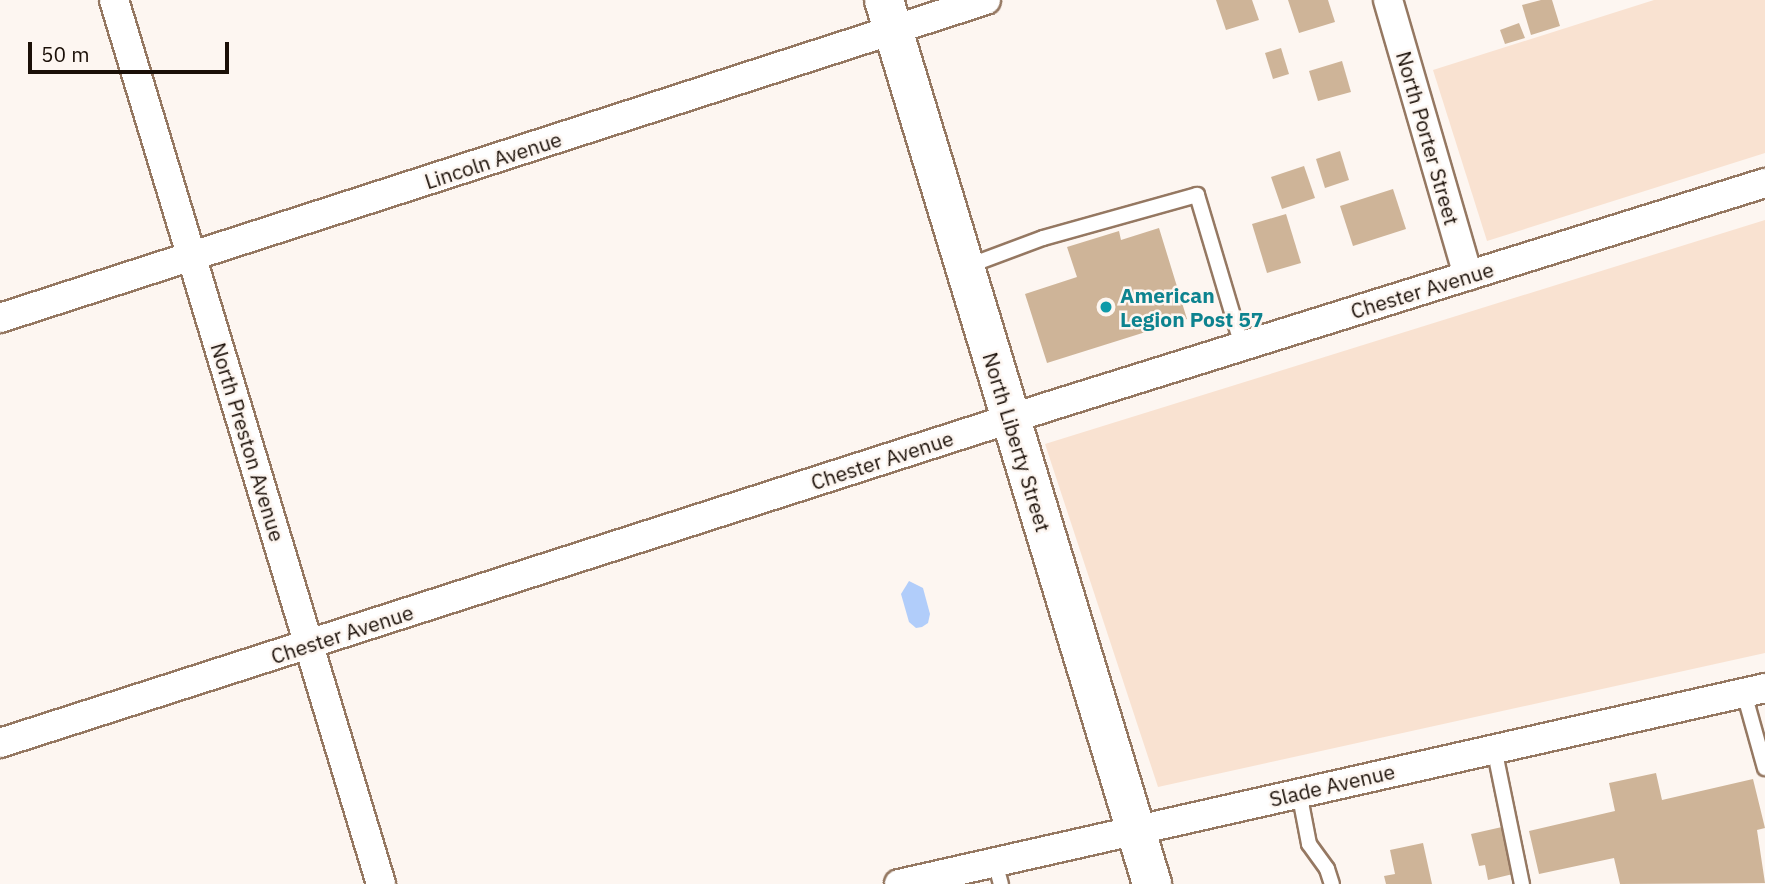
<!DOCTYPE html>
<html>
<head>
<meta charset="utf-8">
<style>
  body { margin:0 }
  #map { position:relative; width:1765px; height:884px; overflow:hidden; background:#fdf6f1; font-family:"IBM Plex Sans",sans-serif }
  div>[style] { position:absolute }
  .green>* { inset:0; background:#f9e2d1 }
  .water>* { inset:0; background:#b1cdfa }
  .building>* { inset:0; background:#ceb498 }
  .roads { filter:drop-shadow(2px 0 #957862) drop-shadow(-2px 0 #957862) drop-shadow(0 2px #957862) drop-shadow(0 -2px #957862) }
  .lane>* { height:14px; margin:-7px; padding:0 7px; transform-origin:7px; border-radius:7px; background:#fff }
  .street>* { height:28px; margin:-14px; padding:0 14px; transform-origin:14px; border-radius:14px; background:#fff }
  .secondary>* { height:38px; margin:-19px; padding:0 19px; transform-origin:19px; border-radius:19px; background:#fff }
  .dots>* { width:19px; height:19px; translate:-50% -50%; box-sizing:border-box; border:4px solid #fdf6f1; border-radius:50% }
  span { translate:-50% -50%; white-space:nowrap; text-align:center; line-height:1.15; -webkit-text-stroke:5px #fdf6f1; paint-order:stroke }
  .street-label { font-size:21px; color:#1b1008 }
  .culture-label { font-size:21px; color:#0d838f; font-weight:700 }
  .left { translate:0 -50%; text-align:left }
  .scale { position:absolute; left:28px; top:42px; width:201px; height:32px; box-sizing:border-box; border:4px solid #1b1008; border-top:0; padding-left:9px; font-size:21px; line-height:24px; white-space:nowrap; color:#1b1008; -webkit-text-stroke:5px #fdf6f1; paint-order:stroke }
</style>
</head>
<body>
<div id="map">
  <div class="green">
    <i style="clip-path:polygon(1654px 0,1765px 0,1765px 153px,1487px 241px,1433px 70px)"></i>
    <i style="clip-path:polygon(1765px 220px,1765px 653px,1158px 787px,1045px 444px)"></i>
  </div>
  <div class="water">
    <i style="clip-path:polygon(909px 581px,923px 588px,930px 614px,928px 623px,922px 627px,916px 628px,909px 622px,901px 594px)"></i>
  </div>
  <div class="building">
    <i style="clip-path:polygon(1216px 0,1252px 0,1259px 20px,1226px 30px)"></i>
    <i style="clip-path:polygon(1288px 0,1328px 0,1335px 22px,1299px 33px)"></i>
    <i style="clip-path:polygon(1541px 0,1552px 0,1560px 26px,1531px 35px,1522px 5px)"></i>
    <i style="clip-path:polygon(1519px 23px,1525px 38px,1505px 44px,1500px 30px)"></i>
    <i style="clip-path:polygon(1281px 48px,1289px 74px,1273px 79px,1265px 53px)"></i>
    <i style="clip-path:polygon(1342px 61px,1351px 92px,1318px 101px,1309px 71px)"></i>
    <i style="clip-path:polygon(1340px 151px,1349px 180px,1325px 188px,1316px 159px)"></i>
    <i style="clip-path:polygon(1304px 166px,1315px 198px,1282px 209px,1271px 177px)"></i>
    <i style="clip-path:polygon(1393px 189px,1406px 229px,1353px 246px,1340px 206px)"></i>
    <i style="clip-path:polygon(1286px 214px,1301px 263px,1267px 273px,1252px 224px)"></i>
    <i style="clip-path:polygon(1159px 228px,1187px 319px,1047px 363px,1025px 294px,1077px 277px,1067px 247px,1119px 231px,1121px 240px)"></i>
    <i style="clip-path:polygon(1656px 773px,1662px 800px,1753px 779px,1765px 828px,1757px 830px,1765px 883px,1620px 884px,1614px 858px,1539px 874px,1529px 831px,1615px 811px,1609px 783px)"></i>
    <i style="clip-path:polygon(1502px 827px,1513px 874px,1488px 880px,1485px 865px,1479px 866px,1471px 834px)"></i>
    <i style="clip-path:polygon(1423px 843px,1432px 884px,1386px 884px,1384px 876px,1395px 874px,1390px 850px)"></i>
  </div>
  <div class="roads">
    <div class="lane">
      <i style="left:968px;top:266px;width:80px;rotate:-20.5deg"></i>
      <i style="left:1043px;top:238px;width:160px;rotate:-15.6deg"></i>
      <i style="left:1197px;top:195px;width:158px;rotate:73.4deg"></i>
      <i style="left:1744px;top:693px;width:78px;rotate:74.4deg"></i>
      <i style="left:1494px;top:748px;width:139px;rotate:78.4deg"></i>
      <i style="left:1299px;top:792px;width:53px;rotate:79.1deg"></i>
      <i style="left:1309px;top:844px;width:31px;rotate:54deg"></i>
      <i style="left:1327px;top:869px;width:16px;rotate:72deg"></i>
      <i style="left:995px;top:862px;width:23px;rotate:75deg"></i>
    </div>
    <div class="street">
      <i style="left:114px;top:0;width:923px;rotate:73.19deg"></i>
      <i style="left:1388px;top:0;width:287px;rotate:73.8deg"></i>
      <i style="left:0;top:318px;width:1036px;rotate:-17.88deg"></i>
      <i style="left:0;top:743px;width:1100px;rotate:-17.79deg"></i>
      <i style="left:1047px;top:407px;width:752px;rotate:-17.33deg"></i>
      <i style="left:899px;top:884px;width:888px;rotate:-12.75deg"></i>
    </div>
    <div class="secondary">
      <i style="left:884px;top:0;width:924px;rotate:73.13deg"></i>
    </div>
  </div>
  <div class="dots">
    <i style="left:1106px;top:307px;background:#0f9aa8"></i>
  </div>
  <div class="street-label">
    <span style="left:1428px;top:138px;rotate:74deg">North Porter Street</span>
    <span style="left:493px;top:160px;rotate:-18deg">Lincoln Avenue</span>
    <span style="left:1422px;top:290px;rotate:-17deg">Chester Avenue</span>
    <span style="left:248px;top:442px;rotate:73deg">North Preston Avenue</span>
    <span style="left:1017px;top:442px;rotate:73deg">North Liberty Street</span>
    <span style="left:882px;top:460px;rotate:-18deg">Chester Avenue</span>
    <span style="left:342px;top:634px;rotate:-18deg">Chester Avenue</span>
    <span style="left:1332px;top:785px;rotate:-13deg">Slade Avenue</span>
  </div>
  <div class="culture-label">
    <span class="left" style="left:1120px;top:307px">American<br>Legion Post 57</span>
  </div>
  <div class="scale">50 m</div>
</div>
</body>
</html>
